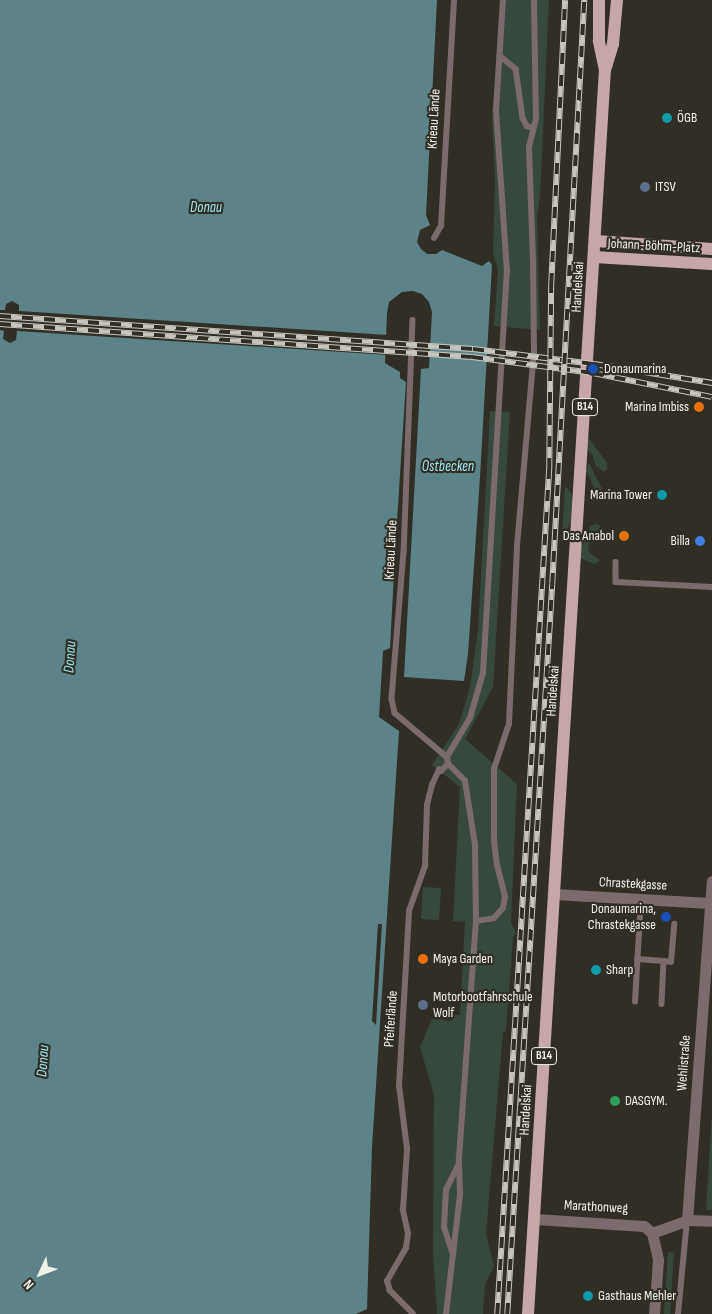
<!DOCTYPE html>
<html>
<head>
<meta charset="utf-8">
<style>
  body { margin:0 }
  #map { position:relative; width:712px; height:1314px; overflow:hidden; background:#312f25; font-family:"Sofia Sans Condensed",sans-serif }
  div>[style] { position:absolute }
  .green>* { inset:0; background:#37483d }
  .water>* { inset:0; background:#5d8389 }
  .pier>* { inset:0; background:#312f25 }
  .service>* { height:5.5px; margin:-2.75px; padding:0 2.75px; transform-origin:2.75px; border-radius:2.75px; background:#7b6b6c }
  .minor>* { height:11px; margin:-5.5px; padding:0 5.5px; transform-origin:5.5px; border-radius:5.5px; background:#7b6b6c }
  .primary>* { height:12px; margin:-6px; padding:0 6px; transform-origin:6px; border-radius:6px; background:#c6a7a7 }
  .rail>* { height:5.5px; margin-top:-2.75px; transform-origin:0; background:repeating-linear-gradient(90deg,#312f25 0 11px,#c7c6be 0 22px); box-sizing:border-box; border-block:1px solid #c7c6be }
  .dots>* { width:14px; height:14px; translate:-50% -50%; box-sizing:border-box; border:2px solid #312f25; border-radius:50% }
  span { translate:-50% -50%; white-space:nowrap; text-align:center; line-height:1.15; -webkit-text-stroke:4.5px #312f25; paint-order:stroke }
  .shield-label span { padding:1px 4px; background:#312f25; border:1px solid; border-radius:4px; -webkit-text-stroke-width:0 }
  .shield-label { font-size:12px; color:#f1f0e9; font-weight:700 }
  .poi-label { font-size:14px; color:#f1f0e9 }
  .left { translate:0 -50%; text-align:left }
  .right { translate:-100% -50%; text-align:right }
  .street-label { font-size:14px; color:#f1f0e9 }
  .water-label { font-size:15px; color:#9ee7f1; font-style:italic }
  .north { position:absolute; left:15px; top:1249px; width:50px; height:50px; -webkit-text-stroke:4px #312f25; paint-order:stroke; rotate:227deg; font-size:14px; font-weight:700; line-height:20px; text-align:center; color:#f1f0e9 }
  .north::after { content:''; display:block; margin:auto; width:18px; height:22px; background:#f1f0e9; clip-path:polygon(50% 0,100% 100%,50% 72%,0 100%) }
</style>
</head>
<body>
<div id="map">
  <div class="green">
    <i style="clip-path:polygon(500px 0,549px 0,540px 197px,537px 216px,540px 330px,494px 326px,498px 270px,493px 253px,495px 180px,492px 119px)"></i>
    <i style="clip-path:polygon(490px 411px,510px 412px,493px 687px,465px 739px,517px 784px,511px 922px,516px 933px,513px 938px,506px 1031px,503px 1032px,486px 1234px,494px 1266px,485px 1284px,483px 1314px,437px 1314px,433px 1254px,434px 1095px,420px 1047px,432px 1019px,452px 1021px,453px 1015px,460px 1015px,465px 922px,453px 921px,460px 787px,432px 765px,459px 724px,470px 687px,478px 630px)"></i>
    <i style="clip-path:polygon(587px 436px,607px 463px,607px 469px,604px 472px,596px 466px,592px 454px,587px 449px)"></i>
    <i style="clip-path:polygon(589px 463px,605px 495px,600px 502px,594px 496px,594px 486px,586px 471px)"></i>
    <i style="clip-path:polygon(565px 486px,571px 493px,574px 502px,572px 521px,562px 536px)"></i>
    <i style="clip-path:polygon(597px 524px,602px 528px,602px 533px,590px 542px,588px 547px,589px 552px,600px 561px,594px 564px,583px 559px,570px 564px,568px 562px,569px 555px,581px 548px,589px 534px,590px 526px)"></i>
    <i style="clip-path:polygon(423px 887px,441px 888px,439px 920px,421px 919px)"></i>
    <i style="clip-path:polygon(712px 1113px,712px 1210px,706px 1210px)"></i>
    <i style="clip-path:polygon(668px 1252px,674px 1253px,670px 1314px,664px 1314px)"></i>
  </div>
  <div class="water">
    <i style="clip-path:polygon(0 0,437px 0,426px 215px,430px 225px,420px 230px,417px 242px,421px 249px,427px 254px,436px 254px,442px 250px,482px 266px,489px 261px,492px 265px,480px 477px,468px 654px,464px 681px,404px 677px,421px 369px,429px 368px,432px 312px,429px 302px,422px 294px,413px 291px,402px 292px,389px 302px,387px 313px,385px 363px,400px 372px,400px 378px,406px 382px,397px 521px,390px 525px,388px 570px,394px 573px,390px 648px,383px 651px,379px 717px,399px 731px,372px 1147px,367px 1309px,356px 1314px,0 1314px)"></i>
  </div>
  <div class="pier">
    <i style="clip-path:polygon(12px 301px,19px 305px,19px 311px,388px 335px,388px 355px,17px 331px,16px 340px,10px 343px,3px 339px,4px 331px,0 330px,0 310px,5px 310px,6px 304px)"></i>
    <i style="clip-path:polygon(378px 924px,382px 924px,376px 1025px,372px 1021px)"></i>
  </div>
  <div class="service">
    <i style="left:500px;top:56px;width:21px;rotate:39deg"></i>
    <i style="left:516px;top:69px;width:49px;rotate:81.9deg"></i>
    <i style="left:523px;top:118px;width:9px;rotate:63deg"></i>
    <i style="left:527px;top:126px;width:6px;rotate:18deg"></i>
    <i style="left:434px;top:238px;width:14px;rotate:-60deg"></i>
    <i style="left:441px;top:226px;width:226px;rotate:-86.7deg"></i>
    <i style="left:413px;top:320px;width:232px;rotate:92.2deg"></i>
    <i style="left:404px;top:552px;width:147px;rotate:94.7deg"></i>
    <i style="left:392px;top:699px;width:14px;rotate:78deg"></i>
    <i style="left:395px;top:713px;width:68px;rotate:40.2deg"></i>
    <i style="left:616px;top:562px;width:20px;rotate:90deg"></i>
    <i style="left:616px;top:582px;width:96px;rotate:3deg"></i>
    <i style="left:476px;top:921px;width:18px;rotate:-9deg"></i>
    <i style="left:494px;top:918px;width:13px;rotate:-48deg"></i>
    <i style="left:503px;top:908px;width:11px;rotate:-80deg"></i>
    <i style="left:505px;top:897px;width:32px;rotate:-104deg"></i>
    <i style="left:497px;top:866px;width:26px;rotate:-97deg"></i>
    <i style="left:494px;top:840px;width:71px;rotate:-90deg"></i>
    <i style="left:494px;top:769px;width:47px;rotate:-71.6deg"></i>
    <i style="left:509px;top:724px;width:178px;rotate:-87.4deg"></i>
    <i style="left:517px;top:546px;width:194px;rotate:-85deg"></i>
    <i style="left:534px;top:353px;width:91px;rotate:-90.6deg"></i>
    <i style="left:533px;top:262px;width:115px;rotate:-92deg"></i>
    <i style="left:529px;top:147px;width:29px;rotate:-76deg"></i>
    <i style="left:536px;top:119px;width:119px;rotate:-91deg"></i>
    <i style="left:637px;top:959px;width:27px;rotate:4deg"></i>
    <i style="left:664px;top:961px;width:43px;rotate:92.7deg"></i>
    <i style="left:664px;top:961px;width:7px;rotate:8deg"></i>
    <i style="left:671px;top:962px;width:38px;rotate:-85deg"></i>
    <i style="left:635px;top:1002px;width:103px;rotate:-86.7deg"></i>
    <i style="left:452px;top:1252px;width:25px;rotate:-108deg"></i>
    <i style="left:444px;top:1228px;width:38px;rotate:-87deg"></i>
    <i style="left:446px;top:1190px;width:28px;rotate:-64deg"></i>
    <i style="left:413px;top:1314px;width:33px;rotate:-135deg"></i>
    <i style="left:390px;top:1291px;width:10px;rotate:-107deg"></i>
    <i style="left:387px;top:1281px;width:38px;rotate:-60deg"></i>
    <i style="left:406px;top:1248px;width:14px;rotate:-82deg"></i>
    <i style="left:408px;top:1234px;width:25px;rotate:-102deg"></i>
    <i style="left:403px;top:1210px;width:61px;rotate:-86.2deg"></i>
    <i style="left:407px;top:1149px;width:64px;rotate:-97.2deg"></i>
    <i style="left:399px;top:1086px;width:175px;rotate:-86.7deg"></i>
    <i style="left:409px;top:911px;width:48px;rotate:-70.4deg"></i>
    <i style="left:425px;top:866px;width:61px;rotate:-88.1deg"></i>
    <i style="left:427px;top:805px;width:21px;rotate:-76deg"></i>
    <i style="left:432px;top:785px;width:17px;rotate:-65deg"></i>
    <i style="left:439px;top:770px;width:2px;rotate:27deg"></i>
    <i style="left:441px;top:771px;width:10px;rotate:-45deg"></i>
    <i style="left:446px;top:1314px;width:121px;rotate:-83.3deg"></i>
    <i style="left:460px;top:1194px;width:36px;rotate:-92deg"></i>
    <i style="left:459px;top:1158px;width:238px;rotate:-85.9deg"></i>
    <i style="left:476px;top:921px;width:76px;rotate:-90.8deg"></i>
    <i style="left:475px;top:845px;width:65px;rotate:-98.9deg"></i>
    <i style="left:465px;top:781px;width:24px;rotate:-135deg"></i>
    <i style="left:448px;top:764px;width:7px;rotate:-98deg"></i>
    <i style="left:447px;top:757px;width:45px;rotate:-59.5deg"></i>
    <i style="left:470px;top:718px;width:47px;rotate:-73.9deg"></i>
    <i style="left:483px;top:673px;width:402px;rotate:-86.6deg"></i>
    <i style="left:507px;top:272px;width:161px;rotate:-93.9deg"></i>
    <i style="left:496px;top:111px;width:111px;rotate:-86.4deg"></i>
    <i style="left:678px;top:1314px;width:94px;rotate:-84.5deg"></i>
  </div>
  <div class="minor">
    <i style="left:554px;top:894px;width:156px;rotate:3.3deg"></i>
    <i style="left:535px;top:1219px;width:109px;rotate:3.7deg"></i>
    <i style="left:644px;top:1226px;width:11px;rotate:41deg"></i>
    <i style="left:652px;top:1233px;width:28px;rotate:77deg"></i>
    <i style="left:658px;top:1260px;width:54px;rotate:94.2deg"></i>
    <i style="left:687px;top:1220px;width:340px;rotate:-85.8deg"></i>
    <i style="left:652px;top:1233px;width:37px;rotate:-20deg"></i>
    <i style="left:687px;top:1220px;width:25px;rotate:2deg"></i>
  </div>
  <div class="primary">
    <i style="left:606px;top:67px;width:24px;rotate:-73deg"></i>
    <i style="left:613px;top:44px;width:44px;rotate:-84.8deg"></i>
    <i style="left:595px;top:241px;width:117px;rotate:3.9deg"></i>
    <i style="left:594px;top:257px;width:118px;rotate:3.4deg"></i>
    <i style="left:528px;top:1314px;width:1246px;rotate:-86.46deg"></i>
    <i style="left:605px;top:70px;width:30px;rotate:-102deg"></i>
    <i style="left:599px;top:41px;width:41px;rotate:-90deg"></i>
  </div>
  <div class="rail">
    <i style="left:0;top:316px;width:474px;rotate:4deg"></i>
    <i style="left:473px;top:349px;width:122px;rotate:7.1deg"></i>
    <i style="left:594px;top:364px;width:120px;rotate:9.1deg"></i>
    <i style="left:0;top:324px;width:473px;rotate:4deg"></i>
    <i style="left:472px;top:357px;width:122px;rotate:7.5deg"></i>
    <i style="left:593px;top:373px;width:121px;rotate:11.4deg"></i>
    <i style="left:497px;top:1314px;width:847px;rotate:-86.48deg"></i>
    <i style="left:549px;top:469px;width:185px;rotate:-89.4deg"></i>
    <i style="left:551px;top:284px;width:284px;rotate:-87.2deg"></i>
    <i style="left:507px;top:1314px;width:731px;rotate:-86.47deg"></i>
    <i style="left:552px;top:584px;width:585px;rotate:-86.86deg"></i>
  </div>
  <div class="dots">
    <i style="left:667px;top:118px;background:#0f9aa8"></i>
    <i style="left:645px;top:187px;background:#5c6f8a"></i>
    <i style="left:593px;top:369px;background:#1a4fb4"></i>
    <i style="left:699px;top:407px;background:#e8710a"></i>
    <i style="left:662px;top:495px;background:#0f9aa8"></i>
    <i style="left:624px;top:536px;background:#e8710a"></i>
    <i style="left:700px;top:541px;background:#3f7fe0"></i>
    <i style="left:666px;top:917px;background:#1a4fb4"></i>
    <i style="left:423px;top:959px;background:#e8710a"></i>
    <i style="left:596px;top:970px;background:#0f9aa8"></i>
    <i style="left:423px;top:1005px;background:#5c6f8a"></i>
    <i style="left:615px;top:1101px;background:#2e9e5b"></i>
    <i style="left:588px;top:1296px;background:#0f9aa8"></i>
  </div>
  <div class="shield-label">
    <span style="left:585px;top:407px">B14</span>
    <span style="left:544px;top:1056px">B14</span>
  </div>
  <div class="poi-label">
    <span class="left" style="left:677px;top:118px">ÖGB</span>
    <span class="left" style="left:655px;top:187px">ITSV</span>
    <span class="left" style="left:604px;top:369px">Donaumarina</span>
    <span class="right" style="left:689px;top:407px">Marina Imbiss</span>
    <span class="right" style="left:652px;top:495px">Marina Tower</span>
    <span class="right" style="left:614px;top:536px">Das Anabol</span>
    <span class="right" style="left:690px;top:541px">Billa</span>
    <span class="right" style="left:656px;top:917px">Donaumarina,<br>Chrastekgasse</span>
    <span class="left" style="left:433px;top:959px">Maya Garden</span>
    <span class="left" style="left:606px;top:970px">Sharp</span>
    <span class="left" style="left:433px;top:1005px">Motorbootfahrschule<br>Wolf</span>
    <span class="left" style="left:625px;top:1101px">DASGYM.</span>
    <span class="left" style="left:598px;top:1296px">Gasthaus Mehler</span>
  </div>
  <div class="street-label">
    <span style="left:434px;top:119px;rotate:-87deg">Krieau Lände</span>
    <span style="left:654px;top:246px;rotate:3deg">Johann-Böhm-Platz</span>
    <span style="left:578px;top:287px;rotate:-87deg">Handelskai</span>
    <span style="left:391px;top:550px;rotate:-87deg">Krieau Lände</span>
    <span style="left:553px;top:691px;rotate:-86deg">Handelskai</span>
    <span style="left:633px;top:884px;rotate:3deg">Chrastekgasse</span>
    <span style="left:391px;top:1019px;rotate:-86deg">Pfeiferlände</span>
    <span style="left:684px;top:1063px;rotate:-86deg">Wehlistraße</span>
    <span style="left:526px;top:1110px;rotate:-87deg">Handelskai</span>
    <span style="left:596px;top:1207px;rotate:3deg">Marathonweg</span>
  </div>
  <div class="water-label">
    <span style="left:206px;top:208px">Donau</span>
    <span style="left:448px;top:467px">Ostbecken</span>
    <span style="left:70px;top:657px;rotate:-86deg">Donau</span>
    <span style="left:43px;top:1061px;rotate:-86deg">Donau</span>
  </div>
  <div class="north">N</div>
</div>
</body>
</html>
